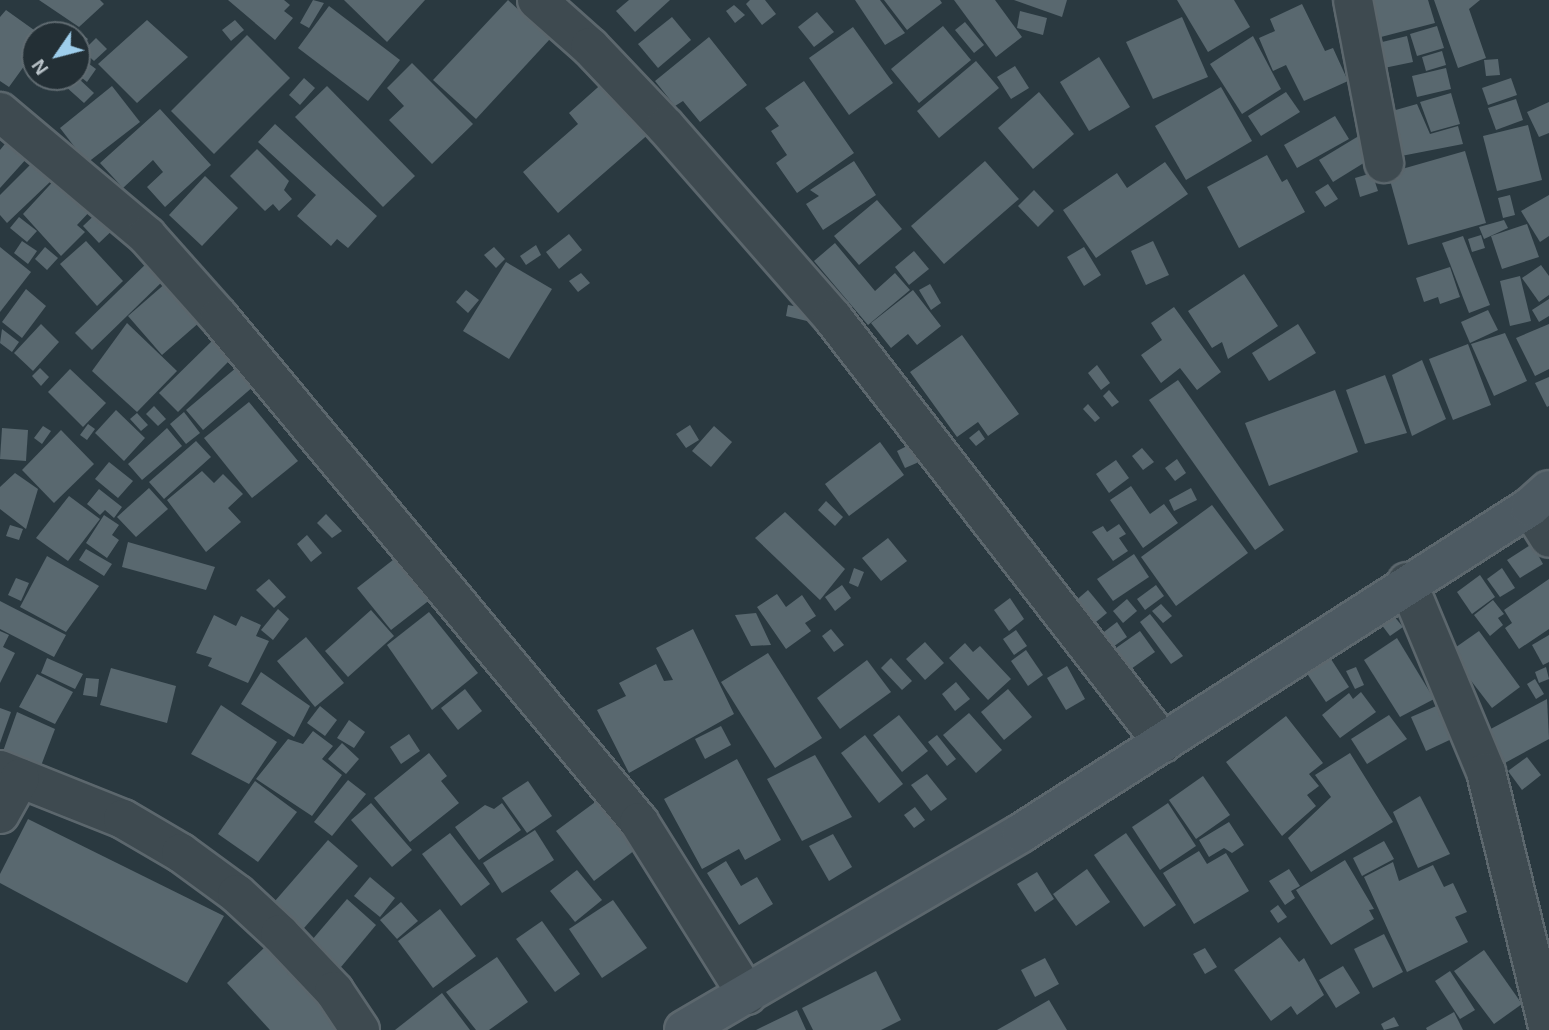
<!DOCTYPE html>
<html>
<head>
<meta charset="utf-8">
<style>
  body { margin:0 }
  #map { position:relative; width:1549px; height:1030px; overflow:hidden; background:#2a3940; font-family:Helvetica,sans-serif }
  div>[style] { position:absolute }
  .building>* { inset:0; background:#59686f }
  .roads { filter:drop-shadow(2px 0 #5c676d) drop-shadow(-2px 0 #5c676d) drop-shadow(0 2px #5c676d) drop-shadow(0 -2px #5c676d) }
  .street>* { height:38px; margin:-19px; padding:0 19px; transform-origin:19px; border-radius:19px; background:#3e4a50 }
  .secondary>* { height:38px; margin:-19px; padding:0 19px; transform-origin:19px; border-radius:19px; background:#4d5a62 }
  span { translate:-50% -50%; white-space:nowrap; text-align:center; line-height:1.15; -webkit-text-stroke:5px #232f35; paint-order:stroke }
  .north { position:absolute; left:21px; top:21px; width:70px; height:70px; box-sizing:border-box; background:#232f35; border:2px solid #606b71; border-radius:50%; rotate:235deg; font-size:19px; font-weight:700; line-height:28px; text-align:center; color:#bbc4ca }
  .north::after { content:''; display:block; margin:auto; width:24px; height:32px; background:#9eceec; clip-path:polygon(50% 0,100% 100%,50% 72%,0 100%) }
</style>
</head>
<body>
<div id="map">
  <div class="building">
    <i style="clip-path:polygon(39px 0,100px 0,104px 4px,79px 27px)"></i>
    <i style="clip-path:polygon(228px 0,284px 0,290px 5px,284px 11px,293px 18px,275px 40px)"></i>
    <i style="clip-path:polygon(313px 0,324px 3px,309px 28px,300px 23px)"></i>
    <i style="clip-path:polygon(344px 0,425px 0,387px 42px)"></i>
    <i style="clip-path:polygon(508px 0,550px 39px,476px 119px,433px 80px)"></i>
    <i style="clip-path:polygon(629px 0,670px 0,635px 32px,616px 11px)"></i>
    <i style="clip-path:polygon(750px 0,765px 0,776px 14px,762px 25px,746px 4px)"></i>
    <i style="clip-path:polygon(855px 0,880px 0,905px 33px,885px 45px)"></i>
    <i style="clip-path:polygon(884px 0,940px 0,942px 3px,907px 30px)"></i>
    <i style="clip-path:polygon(954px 0,995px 0,1022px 37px,996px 57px)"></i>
    <i style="clip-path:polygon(1014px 0,1067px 0,1062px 17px)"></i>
    <i style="clip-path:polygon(1177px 0,1234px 0,1250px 27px,1208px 52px)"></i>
    <i style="clip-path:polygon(1375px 0,1428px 0,1435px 23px,1377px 38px,1367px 2px)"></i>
    <i style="clip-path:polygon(1434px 0,1480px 0,1469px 9px,1486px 58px,1458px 68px)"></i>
    <i style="clip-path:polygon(1302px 4px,1325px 51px,1333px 48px,1348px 81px,1304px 101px,1286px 65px,1273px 71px,1259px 38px,1275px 31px,1270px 19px)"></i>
    <i style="clip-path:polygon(734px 5px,745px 15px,735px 23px,726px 11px)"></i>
    <i style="clip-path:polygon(329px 6px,400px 60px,368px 101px,298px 48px)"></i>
    <i style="clip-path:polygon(6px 10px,41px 35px,35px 35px,35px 51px,9px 87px,0 81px,0 17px)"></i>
    <i style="clip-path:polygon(1020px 11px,1047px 18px,1043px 35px,1017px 28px)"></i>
    <i style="clip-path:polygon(817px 12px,834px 32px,814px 47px,798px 27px)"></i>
    <i style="clip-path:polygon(672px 17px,691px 40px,658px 68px,638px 44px)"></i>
    <i style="clip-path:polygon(1182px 17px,1208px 77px,1153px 99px,1126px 42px)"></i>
    <i style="clip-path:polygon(147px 20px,188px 57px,137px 103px,98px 64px)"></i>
    <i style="clip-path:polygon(235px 20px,244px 30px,231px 41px,222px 30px)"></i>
    <i style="clip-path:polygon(965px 22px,984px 45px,974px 53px,955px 30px)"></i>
    <i style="clip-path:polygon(943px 26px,971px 60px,919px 103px,891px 69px)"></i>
    <i style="clip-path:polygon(1437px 26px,1444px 48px,1417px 56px,1410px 34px)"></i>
    <i style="clip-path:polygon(73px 27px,88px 39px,79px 50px,77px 35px,67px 35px)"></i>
    <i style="clip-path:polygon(853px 27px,893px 83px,849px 115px,809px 58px)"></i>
    <i style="clip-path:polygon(247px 35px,290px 78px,214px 154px,171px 111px)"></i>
    <i style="clip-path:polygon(1253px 36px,1281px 89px,1242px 114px,1210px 64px)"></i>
    <i style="clip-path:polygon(1407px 36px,1413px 62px,1384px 68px,1378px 43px)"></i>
    <i style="clip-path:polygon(709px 37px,747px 85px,700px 122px,683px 101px,675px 106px,655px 81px)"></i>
    <i style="clip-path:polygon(96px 38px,107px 49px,94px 61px,83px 51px)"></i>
    <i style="clip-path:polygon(1442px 51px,1446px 65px,1426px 71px,1422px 57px)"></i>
    <i style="clip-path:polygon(77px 55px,96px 69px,87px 82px,77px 74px)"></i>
    <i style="clip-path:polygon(1099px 57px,1130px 107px,1089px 131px,1060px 82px)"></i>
    <i style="clip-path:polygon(1498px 59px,1500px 75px,1486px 76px,1484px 60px)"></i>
    <i style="clip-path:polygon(976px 61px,999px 88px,939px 138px,917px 111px)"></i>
    <i style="clip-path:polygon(412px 63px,473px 124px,432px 164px,389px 120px,404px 106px,387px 88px)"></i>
    <i style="clip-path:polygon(1015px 66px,1029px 88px,1011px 99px,997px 77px)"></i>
    <i style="clip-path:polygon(1446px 68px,1451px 89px,1417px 97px,1412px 76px)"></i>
    <i style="clip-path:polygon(77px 77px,94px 93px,84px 103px,65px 86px)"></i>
    <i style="clip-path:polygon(304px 78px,315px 88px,300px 105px,289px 95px)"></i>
    <i style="clip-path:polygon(1511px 78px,1517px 95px,1488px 105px,1482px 88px)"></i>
    <i style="clip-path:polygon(606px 80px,651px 132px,558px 213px,523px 172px,578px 124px,569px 113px)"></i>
    <i style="clip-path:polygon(804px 81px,854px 153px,797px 193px,776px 163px,787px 155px,771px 131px,779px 126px,765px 108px)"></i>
    <i style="clip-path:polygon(112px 86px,140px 122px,87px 163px,60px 128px)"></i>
    <i style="clip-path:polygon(327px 86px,415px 176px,383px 207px,295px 117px)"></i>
    <i style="clip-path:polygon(1221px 87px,1252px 141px,1186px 180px,1155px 126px)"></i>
    <i style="clip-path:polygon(1039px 92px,1074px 134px,1033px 169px,998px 128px)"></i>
    <i style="clip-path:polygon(1286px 92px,1300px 112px,1261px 136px,1248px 116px)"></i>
    <i style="clip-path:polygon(1451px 93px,1460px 124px,1431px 132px,1420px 102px)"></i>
    <i style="clip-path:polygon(1516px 99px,1523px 120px,1496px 130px,1488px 108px)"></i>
    <i style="clip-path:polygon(1549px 102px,1549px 133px,1539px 137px,1527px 112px)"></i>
    <i style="clip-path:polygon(1417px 104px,1430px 134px,1458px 126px,1463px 144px,1396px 157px,1385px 113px)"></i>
    <i style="clip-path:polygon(160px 109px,211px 165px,165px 207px,147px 187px,163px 172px,153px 160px,123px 188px,100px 163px)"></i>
    <i style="clip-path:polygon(1335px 116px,1349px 139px,1297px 168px,1284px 145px)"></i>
    <i style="clip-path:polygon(275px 124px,377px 216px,348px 248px,337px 239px,331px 246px,297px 216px,316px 195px,258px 142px)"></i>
    <i style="clip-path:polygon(1528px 125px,1542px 180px,1497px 191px,1483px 136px)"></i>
    <i style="clip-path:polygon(1362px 134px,1375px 156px,1333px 182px,1319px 160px)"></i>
    <i style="clip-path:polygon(9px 139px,28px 157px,0 188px,0 150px)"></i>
    <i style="clip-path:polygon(257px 149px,289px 181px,284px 190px,292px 199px,279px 211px,273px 204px,265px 211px,230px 176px)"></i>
    <i style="clip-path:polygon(1465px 151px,1486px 223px,1408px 245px,1388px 173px)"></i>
    <i style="clip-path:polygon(1267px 155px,1282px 182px,1287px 179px,1305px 212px,1239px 248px,1207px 187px)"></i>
    <i style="clip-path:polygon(854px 161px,876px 195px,823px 230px,806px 204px,819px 196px,810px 190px)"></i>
    <i style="clip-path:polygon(985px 161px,1019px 199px,944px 264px,911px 226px)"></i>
    <i style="clip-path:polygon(33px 162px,51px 181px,7px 223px,0 215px,0 195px)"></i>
    <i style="clip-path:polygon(1165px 162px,1188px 194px,1096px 258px,1063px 210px,1117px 173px,1127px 188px)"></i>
    <i style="clip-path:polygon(1372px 173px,1378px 191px,1360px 197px,1355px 178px)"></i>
    <i style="clip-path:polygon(59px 175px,93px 208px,77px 225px,85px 232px,61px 256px,23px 214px)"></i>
    <i style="clip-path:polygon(205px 176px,238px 208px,202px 246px,169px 215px)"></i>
    <i style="clip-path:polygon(1328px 184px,1338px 199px,1325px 207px,1315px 192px)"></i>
    <i style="clip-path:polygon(1034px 190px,1054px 211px,1038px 227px,1018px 206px)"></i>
    <i style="clip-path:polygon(1510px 195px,1515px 215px,1503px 218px,1498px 198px)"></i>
    <i style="clip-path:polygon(1549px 195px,1549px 236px,1540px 242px,1521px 211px)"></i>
    <i style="clip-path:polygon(877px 200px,902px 229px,859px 265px,834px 236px)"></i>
    <i style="clip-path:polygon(102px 208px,118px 225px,99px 243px,83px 226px)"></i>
    <i style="clip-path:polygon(19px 217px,37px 231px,27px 242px,10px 228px)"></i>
    <i style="clip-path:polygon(1504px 220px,1508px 228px,1484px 239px,1479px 227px)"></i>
    <i style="clip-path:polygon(1527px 224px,1539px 257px,1502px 269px,1491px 236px)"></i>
    <i style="clip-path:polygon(569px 234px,582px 250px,559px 269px,546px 252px)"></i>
    <i style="clip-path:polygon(1481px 235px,1485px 248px,1472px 252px,1468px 239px)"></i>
    <i style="clip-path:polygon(1463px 236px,1490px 305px,1469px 313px,1442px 243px)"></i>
    <i style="clip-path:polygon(22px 241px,37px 251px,28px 264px,14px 253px)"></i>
    <i style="clip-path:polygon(86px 241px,123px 281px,97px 306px,60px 264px)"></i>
    <i style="clip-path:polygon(1153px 241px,1169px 275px,1146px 285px,1131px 251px)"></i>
    <i style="clip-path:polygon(835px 243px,875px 291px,895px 273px,910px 290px,868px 325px,814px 261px)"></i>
    <i style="clip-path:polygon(536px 245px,541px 255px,526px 265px,520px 256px)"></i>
    <i style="clip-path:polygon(0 247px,31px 272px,0 312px)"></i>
    <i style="clip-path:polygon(45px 247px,58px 258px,47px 270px,35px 259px)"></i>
    <i style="clip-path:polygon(494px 247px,505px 259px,496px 268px,484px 255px)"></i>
    <i style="clip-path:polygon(1084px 247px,1101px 275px,1084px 286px,1067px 257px)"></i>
    <i style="clip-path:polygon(914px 251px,929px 269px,909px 285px,895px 267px)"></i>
    <i style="clip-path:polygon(150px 260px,166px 278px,92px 350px,75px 333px)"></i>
    <i style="clip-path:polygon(506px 262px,552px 289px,509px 359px,463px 331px)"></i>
    <i style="clip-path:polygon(1541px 265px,1549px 276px,1549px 295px,1539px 302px,1522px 278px)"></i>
    <i style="clip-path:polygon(1450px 267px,1460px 297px,1440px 304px,1438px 297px,1424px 302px,1416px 278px)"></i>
    <i style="clip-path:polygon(581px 273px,590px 283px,578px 292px,569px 281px)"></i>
    <i style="clip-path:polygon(1244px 274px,1278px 326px,1228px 359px,1222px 342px,1212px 348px,1188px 311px)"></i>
    <i style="clip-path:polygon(1520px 276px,1531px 321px,1510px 326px,1500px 281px)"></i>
    <i style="clip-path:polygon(167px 282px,201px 321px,162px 355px,128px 316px)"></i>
    <i style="clip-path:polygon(930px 284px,941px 303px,931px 310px,919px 290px)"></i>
    <i style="clip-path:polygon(26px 289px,46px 306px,22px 338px,2px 322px)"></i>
    <i style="clip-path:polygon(466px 290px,479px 300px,468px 313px,456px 302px)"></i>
    <i style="clip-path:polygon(913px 290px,941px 326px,917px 345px,908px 334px,891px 348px,871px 323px)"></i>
    <i style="clip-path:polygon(1549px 299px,1549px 316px,1539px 322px,1532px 310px)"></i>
    <i style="clip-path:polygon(788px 305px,809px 309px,807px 321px,786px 316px)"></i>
    <i style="clip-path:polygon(1174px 307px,1221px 372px,1197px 390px,1180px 368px,1161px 383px,1141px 355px,1162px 340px,1151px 323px)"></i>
    <i style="clip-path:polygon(1488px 310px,1498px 330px,1470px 343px,1461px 322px)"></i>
    <i style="clip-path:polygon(127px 323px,177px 371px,137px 412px,92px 371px)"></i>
    <i style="clip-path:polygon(41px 324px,59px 342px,33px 371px,14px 353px)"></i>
    <i style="clip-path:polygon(1298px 324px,1316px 353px,1269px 381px,1252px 353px)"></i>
    <i style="clip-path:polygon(1549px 324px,1549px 369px,1535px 376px,1516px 338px)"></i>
    <i style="clip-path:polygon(2px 329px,19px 342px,12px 352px,0 343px)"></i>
    <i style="clip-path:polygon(1505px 333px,1527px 381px,1494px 396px,1471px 344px)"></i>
    <i style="clip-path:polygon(962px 335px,1019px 414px,988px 436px,978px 422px,957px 437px,910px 372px)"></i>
    <i style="clip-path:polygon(215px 338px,234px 356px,178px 412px,159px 393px)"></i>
    <i style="clip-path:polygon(1468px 344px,1491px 405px,1453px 420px,1429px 359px)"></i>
    <i style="clip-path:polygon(1422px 360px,1446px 419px,1412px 436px,1392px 375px)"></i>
    <i style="clip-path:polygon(1097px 365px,1110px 383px,1101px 390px,1088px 373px)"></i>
    <i style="clip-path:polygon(237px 367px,254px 386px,203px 430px,186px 410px)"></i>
    <i style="clip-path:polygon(40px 368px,49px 377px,41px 386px,32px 376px)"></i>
    <i style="clip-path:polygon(70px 369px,106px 403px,83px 427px,48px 392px)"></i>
    <i style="clip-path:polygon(1385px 375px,1407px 433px,1365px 444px,1346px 390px)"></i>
    <i style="clip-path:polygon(1549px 377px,1549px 406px,1547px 407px,1535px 383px)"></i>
    <i style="clip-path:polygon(1178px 380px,1284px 530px,1255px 550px,1149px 400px)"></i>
    <i style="clip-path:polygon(1109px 390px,1119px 402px,1112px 407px,1103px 396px)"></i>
    <i style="clip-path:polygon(1335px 390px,1358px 452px,1269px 486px,1245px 423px)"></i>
    <i style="clip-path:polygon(249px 402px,298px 461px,252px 498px,204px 438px)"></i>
    <i style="clip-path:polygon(1088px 404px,1100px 418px,1095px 422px,1083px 409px)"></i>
    <i style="clip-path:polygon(154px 406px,166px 419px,158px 426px,146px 414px)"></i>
    <i style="clip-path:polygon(116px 410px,145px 438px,124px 461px,95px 433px)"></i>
    <i style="clip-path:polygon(184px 412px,200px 433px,186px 444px,170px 424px)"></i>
    <i style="clip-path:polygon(137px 413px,148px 425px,141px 431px,130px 419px)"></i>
    <i style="clip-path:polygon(88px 424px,95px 429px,87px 440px,80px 435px)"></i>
    <i style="clip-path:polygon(690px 425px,699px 440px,686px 448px,676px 434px)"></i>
    <i style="clip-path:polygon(43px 426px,51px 431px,42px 444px,34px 438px)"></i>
    <i style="clip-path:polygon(714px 426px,732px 442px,711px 467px,692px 451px)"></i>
    <i style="clip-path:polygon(2px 428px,28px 430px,26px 461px,0 459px)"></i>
    <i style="clip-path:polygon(167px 428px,182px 446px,142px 480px,128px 464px)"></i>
    <i style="clip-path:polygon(61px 430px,94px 464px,54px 503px,22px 470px)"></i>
    <i style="clip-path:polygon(979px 430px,985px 439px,976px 446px,969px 438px)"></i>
    <i style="clip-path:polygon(196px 441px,211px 457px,164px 499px,149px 482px)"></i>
    <i style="clip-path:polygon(880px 442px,904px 475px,849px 516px,825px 484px)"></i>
    <i style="clip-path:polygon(911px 444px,919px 462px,905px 468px,897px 451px)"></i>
    <i style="clip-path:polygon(1142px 448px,1154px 462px,1143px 470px,1132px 456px)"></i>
    <i style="clip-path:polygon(1177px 459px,1186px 473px,1175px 481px,1165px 468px)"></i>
    <i style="clip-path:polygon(1116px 460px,1129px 478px,1109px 493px,1096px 474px)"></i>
    <i style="clip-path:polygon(109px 462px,133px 481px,118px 498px,95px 479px)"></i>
    <i style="clip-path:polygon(202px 471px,214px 483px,223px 474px,243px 494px,228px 508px,241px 522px,206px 552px,167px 500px)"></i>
    <i style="clip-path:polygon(15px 473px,38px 489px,26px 529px,0 509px,0 487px)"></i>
    <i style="clip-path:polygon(1131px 486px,1150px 514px,1164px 504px,1178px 523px,1143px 548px,1110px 500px)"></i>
    <i style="clip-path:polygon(149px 488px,168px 509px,136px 537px,117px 517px)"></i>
    <i style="clip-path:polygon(1191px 488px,1197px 500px,1174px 511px,1169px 500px)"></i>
    <i style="clip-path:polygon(99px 489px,122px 507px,114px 518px,105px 510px,100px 515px,87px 504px)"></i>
    <i style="clip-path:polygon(69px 496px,100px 519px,68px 561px,36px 538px)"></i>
    <i style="clip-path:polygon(826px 501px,843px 517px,835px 526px,818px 510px)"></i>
    <i style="clip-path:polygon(1212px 505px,1248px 553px,1176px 606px,1141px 557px)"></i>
    <i style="clip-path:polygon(785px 512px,845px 569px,820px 600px,755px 538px)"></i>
    <i style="clip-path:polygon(326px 514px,342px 531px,332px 538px,317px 523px)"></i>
    <i style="clip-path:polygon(104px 515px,119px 525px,112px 535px,119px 540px,107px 558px,86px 543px)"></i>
    <i style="clip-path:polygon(1119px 524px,1126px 534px,1119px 538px,1128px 551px,1113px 561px,1092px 532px,1103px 526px,1107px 532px)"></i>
    <i style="clip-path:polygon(10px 525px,23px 529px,19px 540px,6px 536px)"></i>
    <i style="clip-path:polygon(307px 535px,322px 553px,311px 562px,297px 544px)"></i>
    <i style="clip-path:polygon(888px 538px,907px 561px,881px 581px,862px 558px)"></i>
    <i style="clip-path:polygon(128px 542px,215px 567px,206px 590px,122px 567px)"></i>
    <i style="clip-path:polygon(1532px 544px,1543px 564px,1520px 578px,1507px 560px)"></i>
    <i style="clip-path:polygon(86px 549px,112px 564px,104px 576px,79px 560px)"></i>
    <i style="clip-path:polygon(1134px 554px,1149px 577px,1113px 601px,1097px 579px)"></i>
    <i style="clip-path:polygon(47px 556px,99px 586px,66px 632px,20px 607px)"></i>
    <i style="clip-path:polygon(398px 556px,431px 599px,391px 630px,357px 588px)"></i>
    <i style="clip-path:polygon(854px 568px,864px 572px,858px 587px,849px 583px)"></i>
    <i style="clip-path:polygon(1502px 568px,1515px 588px,1500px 597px,1487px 579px)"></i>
    <i style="clip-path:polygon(1480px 575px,1495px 597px,1472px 614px,1457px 592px)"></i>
    <i style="clip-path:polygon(16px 578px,29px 583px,21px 601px,8px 595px)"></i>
    <i style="clip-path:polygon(269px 579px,286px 597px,274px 608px,256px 590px)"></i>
    <i style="clip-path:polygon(1549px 579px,1549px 629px,1519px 649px,1505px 628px,1512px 623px,1504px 610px)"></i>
    <i style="clip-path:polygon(842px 585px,851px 598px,835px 611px,825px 597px)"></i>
    <i style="clip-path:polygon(1156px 585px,1164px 596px,1145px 610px,1137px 599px)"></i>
    <i style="clip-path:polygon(1088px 590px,1107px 613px,1091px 626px,1073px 603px)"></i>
    <i style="clip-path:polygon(777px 594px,786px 607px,802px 595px,816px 616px,805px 623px,811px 631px,786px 649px,757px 607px)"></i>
    <i style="clip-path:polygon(1010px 598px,1024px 619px,1009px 631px,994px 610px)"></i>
    <i style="clip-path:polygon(1127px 599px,1137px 611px,1123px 623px,1113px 611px)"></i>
    <i style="clip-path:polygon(1493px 600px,1504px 614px,1498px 618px,1503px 625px,1490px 636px,1474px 615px)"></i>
    <i style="clip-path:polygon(0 601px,66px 635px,54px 657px,0 629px)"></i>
    <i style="clip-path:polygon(1161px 604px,1172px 616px,1163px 623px,1152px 611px)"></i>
    <i style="clip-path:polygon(278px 609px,289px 619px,273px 640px,261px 630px)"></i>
    <i style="clip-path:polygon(371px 610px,394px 636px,348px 677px,325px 651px)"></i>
    <i style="clip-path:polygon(429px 612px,478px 673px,432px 710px,387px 645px)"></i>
    <i style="clip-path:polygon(756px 613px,771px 645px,751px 646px,735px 615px)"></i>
    <i style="clip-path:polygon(1150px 614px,1183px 656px,1171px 664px,1140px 622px)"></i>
    <i style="clip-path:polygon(214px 615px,236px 626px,241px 616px,261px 625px,256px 636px,269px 641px,248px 683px,208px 666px,212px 658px,196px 653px)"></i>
    <i style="clip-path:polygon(1393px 615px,1403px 627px,1390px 636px,1381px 624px)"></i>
    <i style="clip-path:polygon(1117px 622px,1127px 637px,1110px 649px,1100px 635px)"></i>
    <i style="clip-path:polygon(693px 629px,734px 714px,629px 773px,597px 710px,626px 696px,619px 683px,656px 664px,664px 681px,673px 680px,656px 648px)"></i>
    <i style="clip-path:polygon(831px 629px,844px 645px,834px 652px,822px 636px)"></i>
    <i style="clip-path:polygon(1016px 630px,1027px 646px,1014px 655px,1003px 639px)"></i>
    <i style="clip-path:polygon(0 631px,9px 635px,3px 647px,15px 653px,0 683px)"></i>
    <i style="clip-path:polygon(1140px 631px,1155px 652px,1131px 669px,1116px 648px)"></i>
    <i style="clip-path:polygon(1479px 631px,1520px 687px,1492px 708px,1449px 652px)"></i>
    <i style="clip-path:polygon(1549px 635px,1549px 662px,1543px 665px,1532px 645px)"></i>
    <i style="clip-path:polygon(306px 637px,344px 683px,315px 707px,277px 661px)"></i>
    <i style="clip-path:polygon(1397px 638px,1434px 699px,1400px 717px,1364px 660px)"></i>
    <i style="clip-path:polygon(925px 642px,944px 663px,925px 680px,906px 659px)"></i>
    <i style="clip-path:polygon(965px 643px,973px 652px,980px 646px,1011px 679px,988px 700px,949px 658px)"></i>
    <i style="clip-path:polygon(1026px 650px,1043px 675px,1028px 686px,1011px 661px)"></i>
    <i style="clip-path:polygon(768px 653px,822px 738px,775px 768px,721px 682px)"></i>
    <i style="clip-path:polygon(1329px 656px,1349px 687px,1326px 702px,1306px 672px)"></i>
    <i style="clip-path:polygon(47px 658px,83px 674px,75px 689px,41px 673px)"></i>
    <i style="clip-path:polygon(891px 658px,912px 681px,902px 690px,881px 668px)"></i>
    <i style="clip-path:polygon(867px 660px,891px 692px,840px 729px,817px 698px)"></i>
    <i style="clip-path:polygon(1067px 666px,1085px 699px,1066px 710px,1047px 678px)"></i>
    <i style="clip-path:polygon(1356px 667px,1364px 685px,1355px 689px,1346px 671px)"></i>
    <i style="clip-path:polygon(1546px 667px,1549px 679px,1539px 683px,1535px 672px)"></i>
    <i style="clip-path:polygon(111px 668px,176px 686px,167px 723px,100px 705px)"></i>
    <i style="clip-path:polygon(261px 672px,310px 706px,294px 737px,241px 704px)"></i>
    <i style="clip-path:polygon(37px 674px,73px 692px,55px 724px,19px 707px)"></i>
    <i style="clip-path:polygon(86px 678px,99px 679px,97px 697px,83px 695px)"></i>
    <i style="clip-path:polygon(1535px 679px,1544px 694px,1536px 699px,1527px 684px)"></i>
    <i style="clip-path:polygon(956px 682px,970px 699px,955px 711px,942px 694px)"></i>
    <i style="clip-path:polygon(465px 689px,482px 711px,458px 730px,441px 708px)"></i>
    <i style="clip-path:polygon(1008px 689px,1032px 717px,1004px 740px,981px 712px)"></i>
    <i style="clip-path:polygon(1361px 692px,1376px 712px,1340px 738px,1322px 715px,1349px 693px,1353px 699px)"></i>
    <i style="clip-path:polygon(1547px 699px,1549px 739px,1503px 764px,1485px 732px)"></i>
    <i style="clip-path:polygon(1441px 704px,1456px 737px,1426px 751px,1411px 717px)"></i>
    <i style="clip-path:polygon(221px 705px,277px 742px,249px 784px,191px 754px)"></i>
    <i style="clip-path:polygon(320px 706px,337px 720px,325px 736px,307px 723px)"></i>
    <i style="clip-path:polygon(0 708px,11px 712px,0 743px)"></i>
    <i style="clip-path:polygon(17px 712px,55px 729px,39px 771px,1px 757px)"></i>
    <i style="clip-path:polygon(969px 713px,1002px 750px,976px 773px,943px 735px)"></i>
    <i style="clip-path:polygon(899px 715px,928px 751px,902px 772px,873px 735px)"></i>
    <i style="clip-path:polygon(1389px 715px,1407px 739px,1367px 764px,1351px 739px)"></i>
    <i style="clip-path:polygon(1286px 716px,1323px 763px,1309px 774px,1319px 786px,1307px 795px,1316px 806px,1282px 836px,1226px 762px)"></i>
    <i style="clip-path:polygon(349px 720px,365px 732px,354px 748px,337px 738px)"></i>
    <i style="clip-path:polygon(721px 726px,731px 745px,705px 759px,695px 739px)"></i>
    <i style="clip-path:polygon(313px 731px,333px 746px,322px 759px,342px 775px,312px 816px,256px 779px,288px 739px,303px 744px)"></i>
    <i style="clip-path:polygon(409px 734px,420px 751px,401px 764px,390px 747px)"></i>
    <i style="clip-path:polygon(865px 735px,903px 784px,879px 803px,841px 753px)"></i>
    <i style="clip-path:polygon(937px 735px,956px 759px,947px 766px,928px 742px)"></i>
    <i style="clip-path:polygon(342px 743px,359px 759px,346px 774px,328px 759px)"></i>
    <i style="clip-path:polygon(429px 753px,447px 776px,441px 781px,459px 803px,410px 842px,374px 798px)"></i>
    <i style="clip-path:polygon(1350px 753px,1393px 822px,1311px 872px,1288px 838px,1331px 797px,1315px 775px)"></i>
    <i style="clip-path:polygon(815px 755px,852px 817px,802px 841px,767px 779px)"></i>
    <i style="clip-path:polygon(1527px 757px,1541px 775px,1522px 790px,1508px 771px)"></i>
    <i style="clip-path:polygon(737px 759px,781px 840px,745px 860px,739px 849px,702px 869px,664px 799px)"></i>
    <i style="clip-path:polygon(927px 774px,947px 799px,931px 811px,911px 785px)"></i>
    <i style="clip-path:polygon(1203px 776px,1230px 815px,1196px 839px,1169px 800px)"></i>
    <i style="clip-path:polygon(348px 780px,366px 794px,332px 836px,314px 822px)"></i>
    <i style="clip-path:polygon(255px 781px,297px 812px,258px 862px,218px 834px)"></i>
    <i style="clip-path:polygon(528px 781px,552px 816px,527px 833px,502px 798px)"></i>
    <i style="clip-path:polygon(1420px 796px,1450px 854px,1418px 868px,1393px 812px)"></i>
    <i style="clip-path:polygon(602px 797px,639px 847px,594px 881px,556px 831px)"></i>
    <i style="clip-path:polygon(371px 803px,412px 850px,392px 867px,351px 820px)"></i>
    <i style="clip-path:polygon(502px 803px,521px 830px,479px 860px,455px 827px,485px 805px,494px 809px)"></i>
    <i style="clip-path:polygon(1168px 803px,1196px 846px,1160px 870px,1132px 827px)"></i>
    <i style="clip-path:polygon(915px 807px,925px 820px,914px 828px,904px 815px)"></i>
    <i style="clip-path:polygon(28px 819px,224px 916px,187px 983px,0 883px,0 874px)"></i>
    <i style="clip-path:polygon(1229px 822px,1244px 845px,1232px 853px,1224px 848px,1209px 857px,1199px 840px)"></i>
    <i style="clip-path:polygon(535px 830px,554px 860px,502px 893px,483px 863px)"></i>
    <i style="clip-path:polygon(450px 833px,490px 884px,461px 906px,422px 854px)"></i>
    <i style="clip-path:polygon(1126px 833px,1176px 905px,1144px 927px,1094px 855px)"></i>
    <i style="clip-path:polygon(833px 834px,852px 867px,829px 881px,809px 846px)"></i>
    <i style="clip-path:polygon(328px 840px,358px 866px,298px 935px,268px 909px)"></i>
    <i style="clip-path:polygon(1384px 841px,1394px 859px,1362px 876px,1353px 858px)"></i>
    <i style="clip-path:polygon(1199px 851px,1207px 864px,1226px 853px,1249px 891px,1194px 924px,1163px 873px)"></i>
    <i style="clip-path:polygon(1345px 860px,1374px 909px,1369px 910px,1374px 919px,1331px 945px,1296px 890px)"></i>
    <i style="clip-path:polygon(726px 861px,741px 886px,757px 877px,773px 904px,739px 925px,707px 873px)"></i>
    <i style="clip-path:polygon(1393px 862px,1399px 881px,1433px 865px,1444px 887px,1453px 883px,1467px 912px,1455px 917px,1468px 942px,1407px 972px,1364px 877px)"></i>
    <i style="clip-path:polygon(1087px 869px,1110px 902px,1076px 926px,1053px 894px)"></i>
    <i style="clip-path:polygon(1289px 869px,1300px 886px,1291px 891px,1295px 898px,1285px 905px,1269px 881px)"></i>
    <i style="clip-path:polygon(577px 870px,602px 900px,575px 922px,550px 891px)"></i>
    <i style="clip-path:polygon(1037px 872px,1054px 899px,1035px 912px,1017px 884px)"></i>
    <i style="clip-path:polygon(370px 877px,395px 898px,380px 917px,354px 896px)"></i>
    <i style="clip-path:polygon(347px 899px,376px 925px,336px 973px,306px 947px)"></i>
    <i style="clip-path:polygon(613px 900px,647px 948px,602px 978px,569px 929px)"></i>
    <i style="clip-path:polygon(401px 902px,418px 921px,397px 939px,380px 920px)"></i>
    <i style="clip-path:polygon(1278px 905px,1287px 917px,1278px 923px,1270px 911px)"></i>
    <i style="clip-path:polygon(440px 909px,476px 956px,433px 988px,398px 941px)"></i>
    <i style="clip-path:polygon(542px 921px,580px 974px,555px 992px,516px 939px)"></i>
    <i style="clip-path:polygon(1384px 934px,1403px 972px,1373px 988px,1354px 949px)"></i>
    <i style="clip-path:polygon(1280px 937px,1299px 962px,1304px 958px,1324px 995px,1297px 1015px,1291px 1006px,1271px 1021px,1234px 970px)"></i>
    <i style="clip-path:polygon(265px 947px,338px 1026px,335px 1030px,270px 1030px,227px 983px)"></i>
    <i style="clip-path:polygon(1205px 948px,1217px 967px,1205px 974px,1193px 954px)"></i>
    <i style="clip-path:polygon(1484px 950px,1522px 1004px,1494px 1024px,1454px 971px)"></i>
    <i style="clip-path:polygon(497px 957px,528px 1002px,489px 1030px,476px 1030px,446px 992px)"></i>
    <i style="clip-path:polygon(1045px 958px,1059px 984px,1035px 997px,1021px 970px)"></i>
    <i style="clip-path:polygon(1343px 966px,1360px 993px,1336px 1008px,1319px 980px)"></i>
    <i style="clip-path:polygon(876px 971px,901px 1020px,881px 1030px,813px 1030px,802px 1008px)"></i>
    <i style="clip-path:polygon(1450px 971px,1475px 1010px,1460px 1019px,1435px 981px)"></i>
    <i style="clip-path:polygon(442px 993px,470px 1030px,395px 1030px)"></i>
    <i style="clip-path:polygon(1049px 1000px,1067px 1030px,997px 1030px)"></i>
    <i style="clip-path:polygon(797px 1010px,806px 1030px,756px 1030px)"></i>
    <i style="clip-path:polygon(1454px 1012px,1463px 1030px,1427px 1030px,1426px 1028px)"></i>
    <i style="clip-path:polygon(1394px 1017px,1399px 1026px,1384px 1030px,1381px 1024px)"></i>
  </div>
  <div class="roads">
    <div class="street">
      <i style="left:537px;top:0;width:71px;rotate:41.6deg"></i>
      <i style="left:590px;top:47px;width:110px;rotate:46.5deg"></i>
      <i style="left:666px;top:127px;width:254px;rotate:48.8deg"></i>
      <i style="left:833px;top:318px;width:538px;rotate:52.17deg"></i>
      <i style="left:1353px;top:0;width:166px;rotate:79.2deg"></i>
      <i style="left:0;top:112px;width:192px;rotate:40.1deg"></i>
      <i style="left:147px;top:236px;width:108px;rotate:48.4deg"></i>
      <i style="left:219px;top:317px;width:657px;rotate:50.25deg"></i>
      <i style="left:639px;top:822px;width:204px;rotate:58deg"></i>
      <i style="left:1530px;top:507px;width:36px;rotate:58deg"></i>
      <i style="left:1407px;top:582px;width:206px;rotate:67.4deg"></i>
      <i style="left:1486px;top:772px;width:266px;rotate:76.3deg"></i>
      <i style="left:0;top:770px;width:132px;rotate:21.7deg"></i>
      <i style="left:123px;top:819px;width:67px;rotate:30.4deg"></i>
      <i style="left:181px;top:853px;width:69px;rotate:36.2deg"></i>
      <i style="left:237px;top:894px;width:59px;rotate:42.9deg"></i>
      <i style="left:280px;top:934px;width:79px;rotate:46.5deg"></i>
      <i style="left:334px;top:991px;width:47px;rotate:56.3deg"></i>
      <i style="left:0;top:814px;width:41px;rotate:-60.9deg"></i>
    </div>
    <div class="secondary">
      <i style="left:684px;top:1030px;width:390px;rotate:-30.3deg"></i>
      <i style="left:1021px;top:833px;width:604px;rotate:-32.64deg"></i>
      <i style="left:1530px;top:507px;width:25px;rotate:-42deg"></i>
    </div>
  </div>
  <div class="north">N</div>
</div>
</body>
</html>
